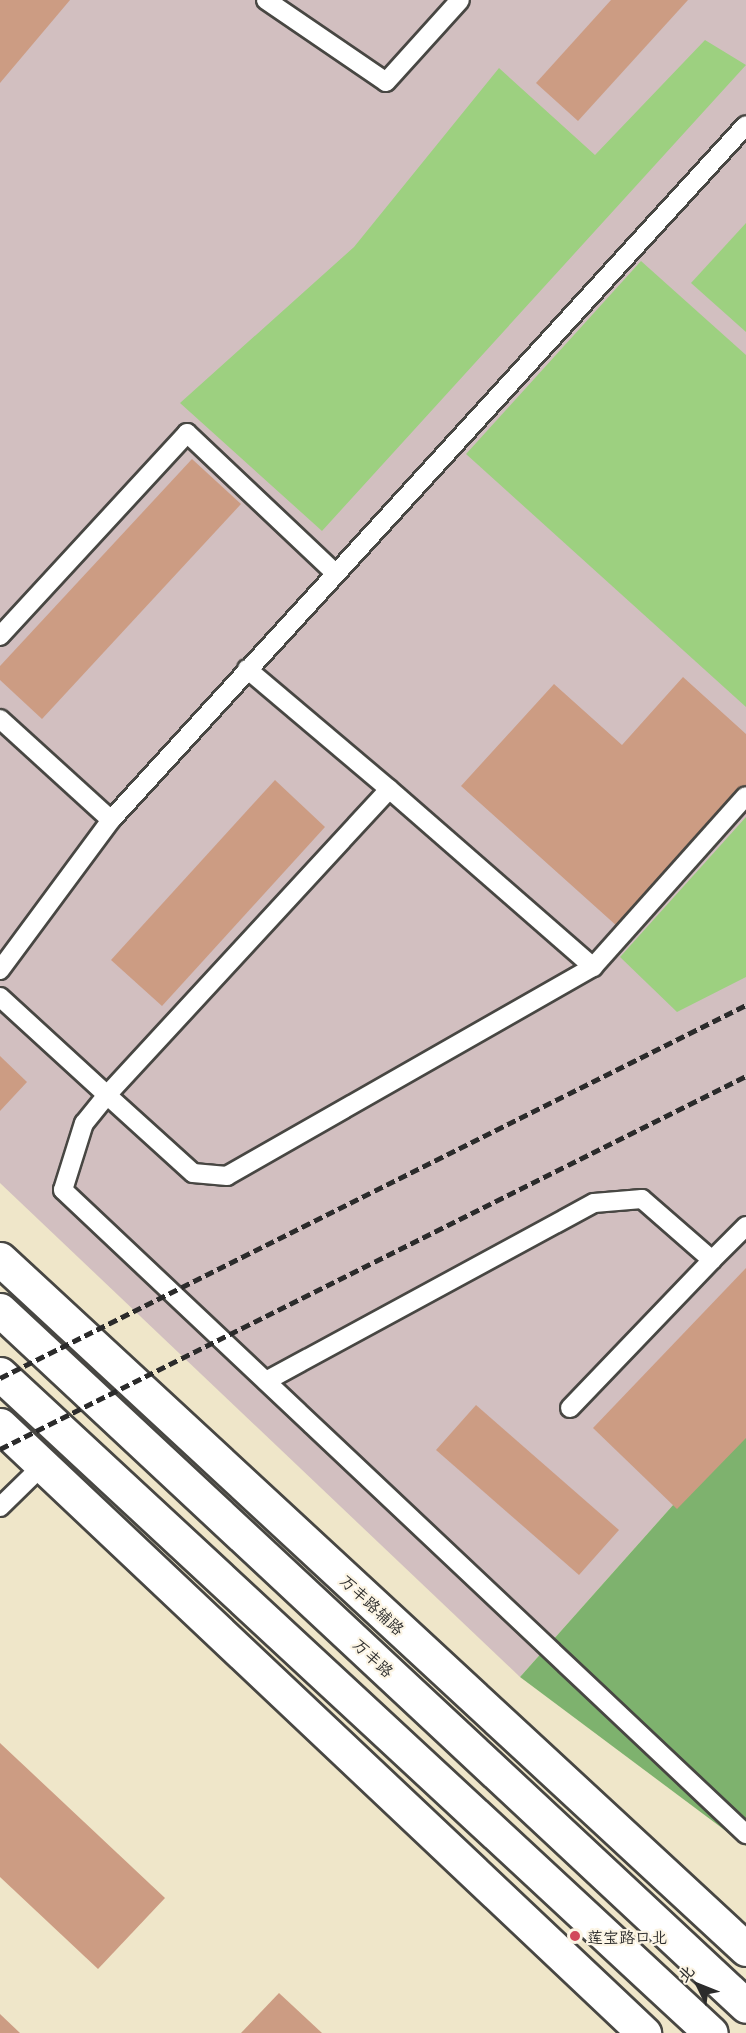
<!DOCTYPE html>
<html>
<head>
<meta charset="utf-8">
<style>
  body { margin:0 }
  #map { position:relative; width:746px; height:2033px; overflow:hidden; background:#efe6c9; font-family:"Playpen Sans","LXGW WenKai TC",sans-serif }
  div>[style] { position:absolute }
  .industrial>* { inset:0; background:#d2bfc0 }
  .green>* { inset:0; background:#9dd080 }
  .forest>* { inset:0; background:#7eb26e }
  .building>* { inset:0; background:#cc9c83 }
  .roads { filter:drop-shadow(2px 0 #484743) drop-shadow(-2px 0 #484743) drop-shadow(0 2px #484743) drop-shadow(0 -2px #484743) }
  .service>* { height:18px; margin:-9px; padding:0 9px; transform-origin:9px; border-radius:9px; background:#fff }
  .tertiary>* { height:33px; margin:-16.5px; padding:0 16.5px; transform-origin:16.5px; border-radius:16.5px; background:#fff }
  .secondary>* { height:33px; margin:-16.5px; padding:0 16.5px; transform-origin:16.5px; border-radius:16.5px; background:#fff }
  .rail>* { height:4.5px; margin-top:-2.25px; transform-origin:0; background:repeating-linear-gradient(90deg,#2b2b2b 0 9px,transparent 0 13.5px) }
  .dots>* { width:16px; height:16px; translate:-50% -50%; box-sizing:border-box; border:3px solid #fcf5e5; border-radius:50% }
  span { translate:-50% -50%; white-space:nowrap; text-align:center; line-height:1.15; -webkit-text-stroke:4.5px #fcf5e5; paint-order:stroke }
  .street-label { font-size:16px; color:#2b2b2b }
  .poi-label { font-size:16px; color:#2b2b2b }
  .left { translate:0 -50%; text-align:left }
  .north { position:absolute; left:668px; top:1955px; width:60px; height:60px; -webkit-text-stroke:4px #fcf5e5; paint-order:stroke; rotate:313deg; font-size:16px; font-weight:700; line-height:24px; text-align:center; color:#2b2b2b }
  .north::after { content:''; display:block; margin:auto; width:21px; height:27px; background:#2b2b2b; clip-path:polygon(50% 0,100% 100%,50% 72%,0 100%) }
</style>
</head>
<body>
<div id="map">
  <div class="industrial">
    <i style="clip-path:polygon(0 0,746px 0,746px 1423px,520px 1677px,0 1183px)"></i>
  </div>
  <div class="green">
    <i style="clip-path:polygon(705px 40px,746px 65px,322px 531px,180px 403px,354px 247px,499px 68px,595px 155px)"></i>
    <i style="clip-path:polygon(746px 223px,746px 332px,691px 283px)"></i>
    <i style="clip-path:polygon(641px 261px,746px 355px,746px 707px,466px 454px)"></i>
    <i style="clip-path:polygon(746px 817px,746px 977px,677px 1012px,620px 957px)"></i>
  </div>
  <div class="forest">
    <i style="clip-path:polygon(746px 1423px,746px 1846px,520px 1677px)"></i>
  </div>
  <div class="building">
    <i style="clip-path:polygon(0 0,70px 0,0 83px)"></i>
    <i style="clip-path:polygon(611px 0,688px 0,578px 121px,536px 83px)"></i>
    <i style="clip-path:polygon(192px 459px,241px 504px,42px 719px,0 680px,0 666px)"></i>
    <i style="clip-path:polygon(683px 677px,746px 734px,746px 785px,618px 927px,461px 786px,554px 684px,622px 745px)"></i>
    <i style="clip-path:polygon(275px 780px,325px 827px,162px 1006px,111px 960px)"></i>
    <i style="clip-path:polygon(0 1056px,27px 1082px,0 1111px)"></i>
    <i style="clip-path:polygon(746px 1268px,746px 1438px,677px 1509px,593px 1428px)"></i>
    <i style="clip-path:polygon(476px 1405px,619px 1530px,579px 1575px,436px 1450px)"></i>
    <i style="clip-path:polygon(0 1743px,165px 1898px,98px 1969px,0 1877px)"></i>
    <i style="clip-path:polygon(279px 1993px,322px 2033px,241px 2033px)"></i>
    <i style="clip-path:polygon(0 2014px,20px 2033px,0 2033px)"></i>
  </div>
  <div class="roads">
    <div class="service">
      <i style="left:266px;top:0;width:145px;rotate:34.3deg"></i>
      <i style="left:386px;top:82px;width:110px;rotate:-47.9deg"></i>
      <i style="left:0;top:636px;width:276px;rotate:-47.3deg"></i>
      <i style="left:187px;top:433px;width:202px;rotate:43.4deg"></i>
      <i style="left:247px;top:669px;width:186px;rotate:40.2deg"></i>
      <i style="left:0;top:719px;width:150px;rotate:42.3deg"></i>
      <i style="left:389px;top:789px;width:271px;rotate:41.1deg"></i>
      <i style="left:593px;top:967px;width:421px;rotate:150.3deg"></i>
      <i style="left:227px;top:1176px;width:34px;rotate:-175deg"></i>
      <i style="left:193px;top:1173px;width:116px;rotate:-137.8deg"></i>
      <i style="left:107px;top:1095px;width:416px;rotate:-47.3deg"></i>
      <i style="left:593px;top:967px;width:229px;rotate:-48.2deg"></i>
      <i style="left:0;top:970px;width:187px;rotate:-53.5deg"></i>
      <i style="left:111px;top:820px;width:941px;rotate:-47.58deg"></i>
      <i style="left:0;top:997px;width:145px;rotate:42.5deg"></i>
      <i style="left:107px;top:1095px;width:36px;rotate:129deg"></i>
      <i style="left:84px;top:1123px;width:70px;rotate:107.4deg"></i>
      <i style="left:63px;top:1190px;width:939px;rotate:43.32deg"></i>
      <i style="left:712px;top:1260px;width:48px;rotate:-45deg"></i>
      <i style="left:266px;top:1381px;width:373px;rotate:-28.5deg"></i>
      <i style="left:594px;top:1203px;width:48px;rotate:-4.8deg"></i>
      <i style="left:642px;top:1199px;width:93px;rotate:41.1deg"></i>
      <i style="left:712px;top:1260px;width:205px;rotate:133.8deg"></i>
      <i style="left:0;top:1507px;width:60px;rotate:-44.3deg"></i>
    </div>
    <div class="tertiary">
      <i style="left:0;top:1259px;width:1016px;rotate:42.77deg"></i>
      <i style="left:0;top:1425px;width:886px;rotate:43.35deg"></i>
    </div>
    <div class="secondary">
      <i style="left:0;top:1310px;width:1020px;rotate:43.01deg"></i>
      <i style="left:0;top:1374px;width:969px;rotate:42.83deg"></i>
    </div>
  </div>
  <div class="rail">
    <i style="left:0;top:1378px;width:834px;rotate:-26.57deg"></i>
    <i style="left:0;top:1449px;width:834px;rotate:-26.57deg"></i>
  </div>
  <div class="dots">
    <i style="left:575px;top:1936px;background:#d1495b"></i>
  </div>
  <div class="street-label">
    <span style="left:373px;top:1604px;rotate:43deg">万丰路辅路</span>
    <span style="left:374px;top:1657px;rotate:43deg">万丰路</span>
  </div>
  <div class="poi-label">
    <span class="left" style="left:587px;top:1936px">莲宝路口北</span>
  </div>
  <div class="north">北</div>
</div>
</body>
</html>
